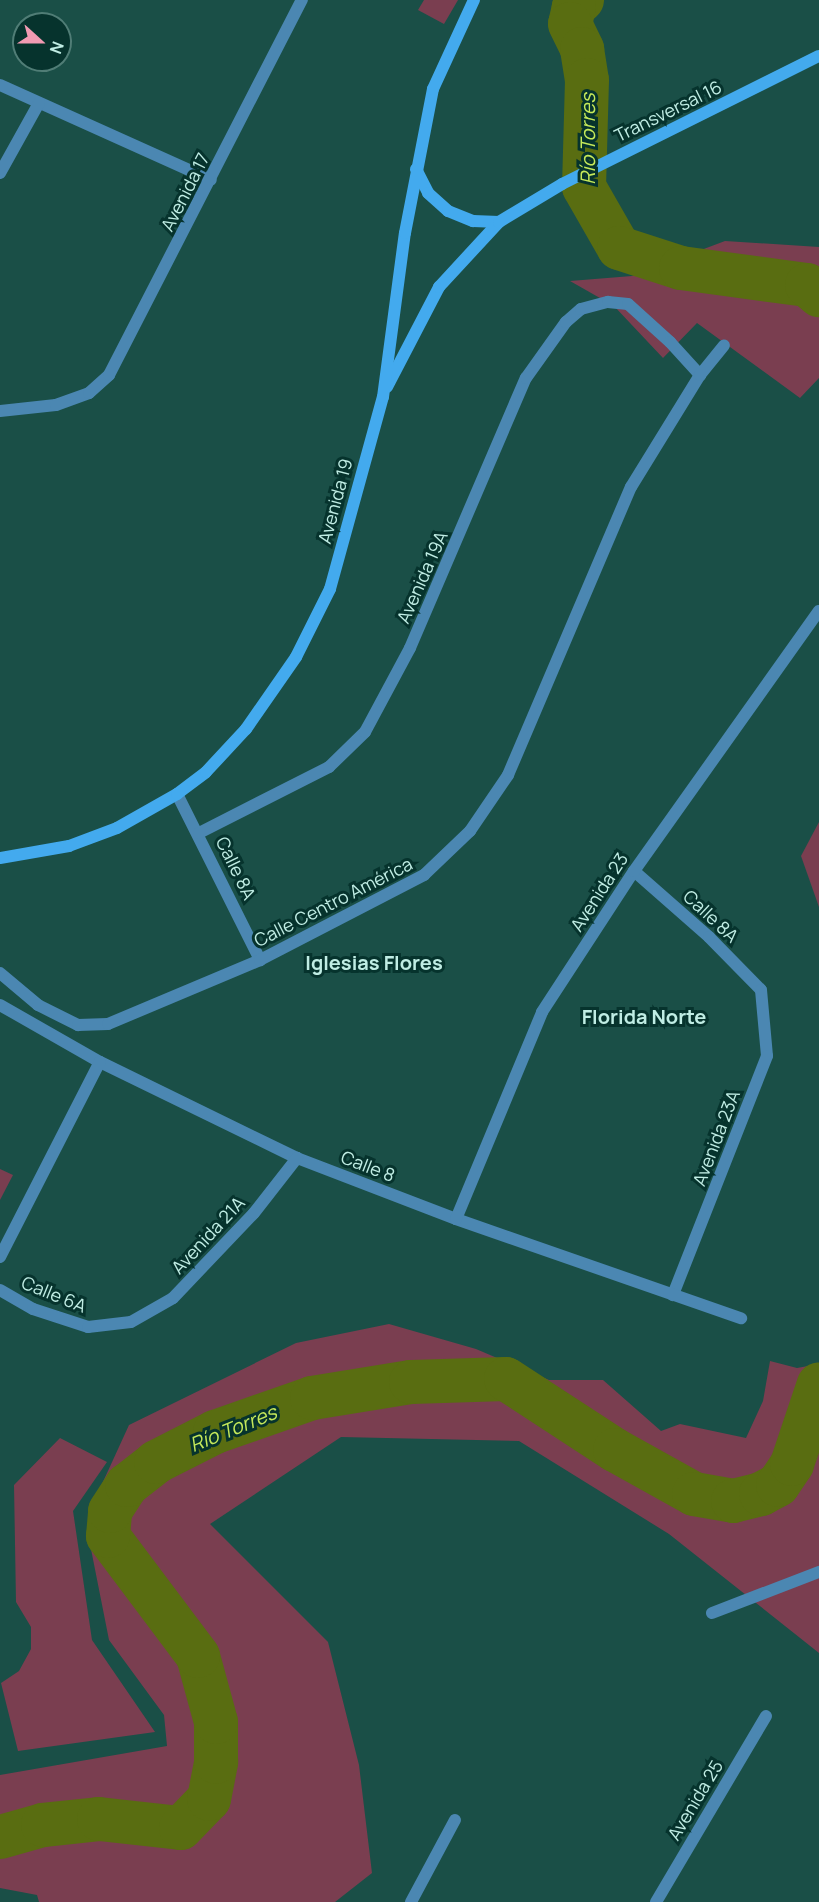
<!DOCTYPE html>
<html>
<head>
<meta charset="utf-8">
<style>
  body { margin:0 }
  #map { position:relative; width:819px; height:1902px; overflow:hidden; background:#1a4f47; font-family:Manrope,sans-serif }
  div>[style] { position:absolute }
  .green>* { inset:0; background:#7a3e50 }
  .river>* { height:44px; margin:-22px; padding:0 22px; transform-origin:22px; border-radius:22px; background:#596d11 }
  .street>* { height:12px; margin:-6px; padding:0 6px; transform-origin:6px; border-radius:6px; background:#4b87b2 }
  .secondary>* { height:12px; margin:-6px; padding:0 6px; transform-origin:6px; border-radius:6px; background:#43aaee }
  span { translate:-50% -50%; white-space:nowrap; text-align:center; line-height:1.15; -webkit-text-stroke:6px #06332d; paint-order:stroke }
  .street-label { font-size:18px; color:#c0ede4 }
  .water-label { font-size:20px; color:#c5e95a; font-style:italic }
  .neighbourhood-label { font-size:20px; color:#c0ede4; font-weight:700 }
  .north { position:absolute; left:12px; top:12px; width:60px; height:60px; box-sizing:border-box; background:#06332d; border:2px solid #507d76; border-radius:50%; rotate:111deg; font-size:16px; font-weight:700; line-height:24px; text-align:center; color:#c0ede4 }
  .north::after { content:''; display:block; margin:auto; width:21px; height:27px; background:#f19ab2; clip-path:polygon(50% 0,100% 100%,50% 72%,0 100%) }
</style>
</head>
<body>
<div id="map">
  <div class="green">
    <i style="clip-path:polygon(424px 0,458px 0,444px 24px,418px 10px)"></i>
    <i style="clip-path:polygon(725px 241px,819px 247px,819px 378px,800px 398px,697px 323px,663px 358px,614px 306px,570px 281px,632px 276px)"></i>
    <i style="clip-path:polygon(819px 822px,819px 907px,801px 856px)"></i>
    <i style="clip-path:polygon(0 1169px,13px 1175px,0 1200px)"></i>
    <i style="clip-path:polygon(389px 1324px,476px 1349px,549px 1380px,603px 1380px,661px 1431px,680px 1424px,746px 1438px,763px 1401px,770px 1361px,797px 1368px,819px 1364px,819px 1653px,669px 1534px,519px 1441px,341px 1437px,210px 1524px,328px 1642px,359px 1765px,372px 1873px,335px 1902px,39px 1902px,37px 1895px,0 1888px,0 1775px,167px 1746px,164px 1715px,109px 1640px,88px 1534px,102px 1484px,129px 1425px,296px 1343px)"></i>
    <i style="clip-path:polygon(60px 1438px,107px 1462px,73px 1511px,92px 1640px,155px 1732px,18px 1751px,1px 1683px,19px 1671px,31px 1649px,31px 1627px,16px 1602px,14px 1485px)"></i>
  </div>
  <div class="river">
    <i style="left:582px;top:0;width:11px;rotate:139deg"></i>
    <i style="left:574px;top:7px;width:17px;rotate:103deg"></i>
    <i style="left:570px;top:24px;width:28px;rotate:64deg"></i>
    <i style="left:582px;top:49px;width:31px;rotate:81deg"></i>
    <i style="left:587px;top:80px;width:107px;rotate:91.6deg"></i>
    <i style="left:584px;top:187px;width:70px;rotate:60.2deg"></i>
    <i style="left:619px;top:248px;width:65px;rotate:17.9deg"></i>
    <i style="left:681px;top:268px;width:127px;rotate:7.7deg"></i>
    <i style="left:807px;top:285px;width:16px;rotate:40deg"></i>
    <i style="left:0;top:1837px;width:45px;rotate:-15.6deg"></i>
    <i style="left:43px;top:1825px;width:56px;rotate:-6.1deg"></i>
    <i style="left:99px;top:1819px;width:82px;rotate:6.3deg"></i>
    <i style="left:181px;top:1828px;width:40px;rotate:-46deg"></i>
    <i style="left:209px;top:1799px;width:38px;rotate:-79deg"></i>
    <i style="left:216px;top:1762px;width:40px;rotate:-90deg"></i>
    <i style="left:216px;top:1722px;width:68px;rotate:-105.3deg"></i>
    <i style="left:198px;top:1656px;width:150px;rotate:-126.9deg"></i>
    <i style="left:108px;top:1536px;width:25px;rotate:-85deg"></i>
    <i style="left:110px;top:1511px;width:31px;rotate:-57deg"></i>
    <i style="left:127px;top:1485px;width:37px;rotate:-38deg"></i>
    <i style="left:156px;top:1462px;width:66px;rotate:-27deg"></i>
    <i style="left:215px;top:1432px;width:103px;rotate:-19.3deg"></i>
    <i style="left:312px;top:1398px;width:100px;rotate:-9.2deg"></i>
    <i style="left:411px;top:1382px;width:95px;rotate:-1.8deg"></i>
    <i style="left:506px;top:1379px;width:130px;rotate:33.1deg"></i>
    <i style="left:615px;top:1450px;width:90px;rotate:29.1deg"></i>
    <i style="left:694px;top:1494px;width:40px;rotate:10deg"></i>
    <i style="left:733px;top:1501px;width:29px;rotate:-14deg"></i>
    <i style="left:761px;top:1494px;width:19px;rotate:-28deg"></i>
    <i style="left:778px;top:1485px;width:25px;rotate:-56deg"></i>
    <i style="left:792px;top:1464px;width:84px;rotate:-71.4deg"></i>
  </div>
  <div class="street">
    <i style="left:0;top:85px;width:231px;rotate:24.2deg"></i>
    <i style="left:0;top:173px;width:80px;rotate:-60.9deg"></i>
    <i style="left:0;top:411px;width:56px;rotate:-6.1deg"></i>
    <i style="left:56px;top:405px;width:35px;rotate:-20deg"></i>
    <i style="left:89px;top:393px;width:27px;rotate:-42deg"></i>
    <i style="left:109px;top:375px;width:422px;rotate:-62.8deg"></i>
    <i style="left:177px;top:794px;width:186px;rotate:63.4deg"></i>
    <i style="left:199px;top:833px;width:146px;rotate:-26.9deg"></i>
    <i style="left:329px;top:767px;width:50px;rotate:-44.2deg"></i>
    <i style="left:365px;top:732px;width:95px;rotate:-61.8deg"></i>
    <i style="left:410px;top:648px;width:294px;rotate:-66.8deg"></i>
    <i style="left:526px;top:378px;width:69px;rotate:-54.5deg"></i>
    <i style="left:566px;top:322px;width:20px;rotate:-41deg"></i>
    <i style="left:581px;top:309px;width:28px;rotate:-15deg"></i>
    <i style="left:608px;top:302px;width:20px;rotate:6deg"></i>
    <i style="left:628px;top:304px;width:57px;rotate:42.1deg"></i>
    <i style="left:670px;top:342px;width:45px;rotate:47.7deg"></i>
    <i style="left:634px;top:871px;width:100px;rotate:41.3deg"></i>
    <i style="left:709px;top:937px;width:74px;rotate:45.5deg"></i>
    <i style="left:761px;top:990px;width:66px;rotate:84.8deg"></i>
    <i style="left:767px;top:1056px;width:257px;rotate:111.5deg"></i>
    <i style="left:0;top:973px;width:50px;rotate:40.1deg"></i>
    <i style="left:38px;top:1005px;width:45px;rotate:26.6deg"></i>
    <i style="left:78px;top:1025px;width:30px;rotate:-2deg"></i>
    <i style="left:108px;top:1024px;width:165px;rotate:-22.8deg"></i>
    <i style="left:260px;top:960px;width:185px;rotate:-27.4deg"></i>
    <i style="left:424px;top:875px;width:64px;rotate:-43.7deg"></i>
    <i style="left:470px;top:831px;width:68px;rotate:-55.8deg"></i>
    <i style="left:508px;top:775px;width:313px;rotate:-66.9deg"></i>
    <i style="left:631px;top:487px;width:132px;rotate:-58.4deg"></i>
    <i style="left:700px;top:375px;width:38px;rotate:-51deg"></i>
    <i style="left:0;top:1005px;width:115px;rotate:29.7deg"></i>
    <i style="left:100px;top:1062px;width:219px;rotate:26deg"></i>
    <i style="left:297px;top:1158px;width:170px;rotate:21deg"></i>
    <i style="left:456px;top:1219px;width:302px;rotate:19.2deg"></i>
    <i style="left:456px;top:1219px;width:224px;rotate:-67.4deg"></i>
    <i style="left:542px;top:1012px;width:168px;rotate:-56.9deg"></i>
    <i style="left:634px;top:871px;width:319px;rotate:-54.6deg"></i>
    <i style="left:0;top:1257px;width:219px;rotate:-62.9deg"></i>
    <i style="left:0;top:1290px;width:38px;rotate:30deg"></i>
    <i style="left:33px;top:1309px;width:58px;rotate:18.1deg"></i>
    <i style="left:88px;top:1327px;width:43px;rotate:-6.6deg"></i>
    <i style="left:131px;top:1322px;width:48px;rotate:-29.7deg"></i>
    <i style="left:173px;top:1298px;width:117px;rotate:-46.4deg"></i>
    <i style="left:254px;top:1213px;width:70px;rotate:-52deg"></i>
    <i style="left:712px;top:1613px;width:115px;rotate:-21deg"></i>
    <i style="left:411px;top:1902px;width:93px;rotate:-61.8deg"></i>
    <i style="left:656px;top:1902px;width:216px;rotate:-59.4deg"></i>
  </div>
  <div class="secondary">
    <i style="left:416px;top:169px;width:27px;rotate:63deg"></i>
    <i style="left:428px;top:193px;width:27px;rotate:42deg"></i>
    <i style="left:448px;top:211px;width:27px;rotate:22deg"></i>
    <i style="left:473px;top:221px;width:26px;rotate:2deg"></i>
    <i style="left:387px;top:387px;width:113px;rotate:-62.5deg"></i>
    <i style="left:439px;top:287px;width:88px;rotate:-47.3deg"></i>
    <i style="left:499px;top:222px;width:74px;rotate:-31.1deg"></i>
    <i style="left:562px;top:184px;width:287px;rotate:-26.5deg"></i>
    <i style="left:0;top:858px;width:70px;rotate:-9.9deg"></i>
    <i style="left:69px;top:846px;width:51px;rotate:-20.6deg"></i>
    <i style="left:117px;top:828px;width:69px;rotate:-29.5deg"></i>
    <i style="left:177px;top:794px;width:36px;rotate:-37deg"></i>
    <i style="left:206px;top:772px;width:59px;rotate:-47.1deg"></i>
    <i style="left:246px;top:729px;width:88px;rotate:-55.2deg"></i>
    <i style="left:296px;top:657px;width:76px;rotate:-63.4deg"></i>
    <i style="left:330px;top:589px;width:199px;rotate:-74.6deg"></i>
    <i style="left:383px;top:397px;width:165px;rotate:-82.4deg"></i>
    <i style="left:405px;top:233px;width:147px;rotate:-79deg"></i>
    <i style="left:433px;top:89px;width:98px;rotate:-65.3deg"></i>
  </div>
  <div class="street-label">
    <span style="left:668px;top:111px;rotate:-26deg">Transversal 16</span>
    <span style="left:185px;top:192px;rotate:-63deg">Avenida 17</span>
    <span style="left:335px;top:501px;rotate:-75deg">Avenida 19</span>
    <span style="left:422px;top:577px;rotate:-66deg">Avenida 19A</span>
    <span style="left:236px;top:868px;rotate:64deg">Calle 8A</span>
    <span style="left:599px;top:892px;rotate:-57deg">Avenida 23</span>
    <span style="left:333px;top:902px;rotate:-27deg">Calle Centro América</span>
    <span style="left:711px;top:916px;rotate:43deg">Calle 8A</span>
    <span style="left:716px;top:1138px;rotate:-69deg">Avenida 23A</span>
    <span style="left:368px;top:1166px;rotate:21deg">Calle 8</span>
    <span style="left:208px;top:1235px;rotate:-47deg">Avenida 21A</span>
    <span style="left:54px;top:1294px;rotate:22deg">Calle 6A</span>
    <span style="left:695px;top:1800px;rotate:-59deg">Avenida 25</span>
  </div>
  <div class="water-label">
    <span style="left:587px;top:139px;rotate:-90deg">Río Torres</span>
    <span style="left:233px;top:1428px;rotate:-22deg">Río Torres</span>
  </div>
  <div class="neighbourhood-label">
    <span style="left:374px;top:962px">Iglesias Flores</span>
    <span style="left:644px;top:1016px">Florida Norte</span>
  </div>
  <div class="north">N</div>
</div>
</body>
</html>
